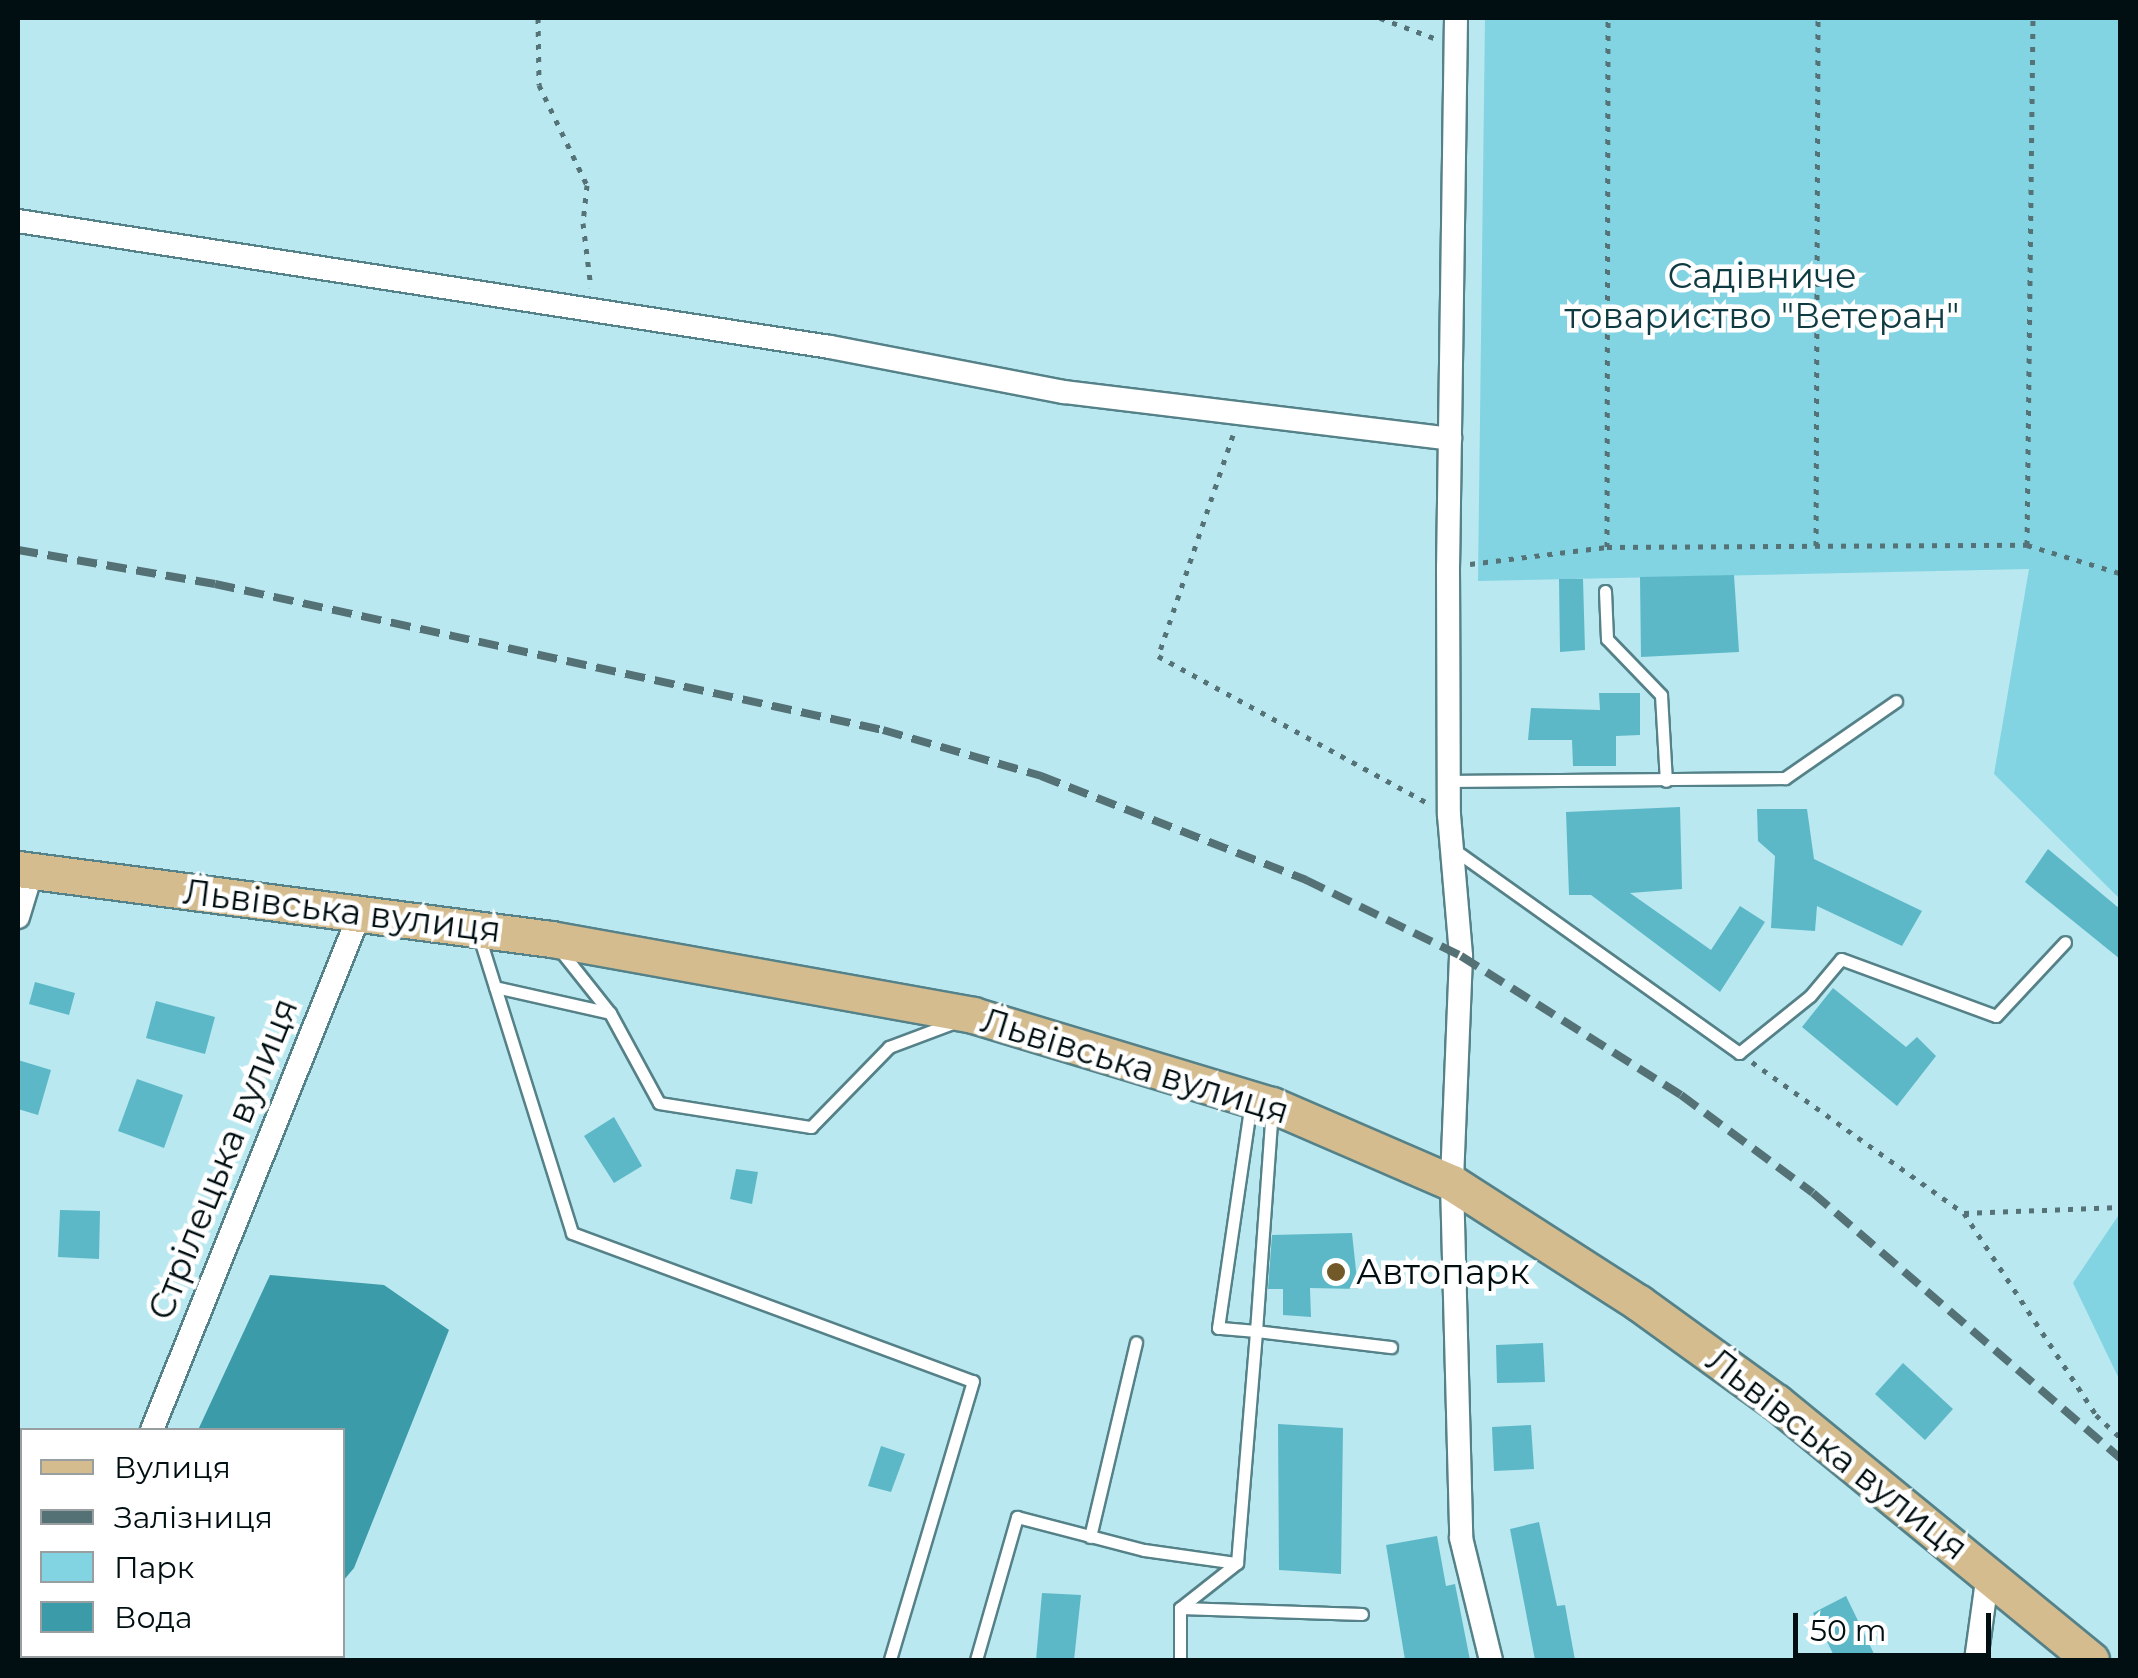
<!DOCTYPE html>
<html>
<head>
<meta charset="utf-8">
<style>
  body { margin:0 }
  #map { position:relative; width:2138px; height:1678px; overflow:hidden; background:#b9e8f0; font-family:Montserrat,sans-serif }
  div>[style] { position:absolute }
  .green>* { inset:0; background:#82d4e2 }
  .water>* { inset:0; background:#3c9ba9 }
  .building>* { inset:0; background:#5cb8c7 }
  .path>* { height:5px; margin-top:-2.5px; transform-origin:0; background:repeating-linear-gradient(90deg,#557277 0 5px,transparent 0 13px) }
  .roads { filter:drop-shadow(2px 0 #558188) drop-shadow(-2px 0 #558188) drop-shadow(0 2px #558188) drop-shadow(0 -2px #558188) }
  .lane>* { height:11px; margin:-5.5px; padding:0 5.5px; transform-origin:5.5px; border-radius:5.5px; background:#fff }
  .street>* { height:22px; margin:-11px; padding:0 11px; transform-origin:11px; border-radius:11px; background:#fff }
  .primary>* { height:35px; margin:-17.5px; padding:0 17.5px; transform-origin:17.5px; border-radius:17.5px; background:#d4bc8f }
  .rail>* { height:8px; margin-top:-4px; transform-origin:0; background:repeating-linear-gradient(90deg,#547176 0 20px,transparent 0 30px) }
  .dots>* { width:28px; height:28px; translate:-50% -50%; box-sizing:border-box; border:5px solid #fff; border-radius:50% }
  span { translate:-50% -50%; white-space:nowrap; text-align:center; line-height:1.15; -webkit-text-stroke:9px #fff; paint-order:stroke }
  .park-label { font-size:35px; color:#0e3a41 }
  .street-label { font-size:35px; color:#010f12 }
  .poi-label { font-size:35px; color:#010f12 }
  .left { translate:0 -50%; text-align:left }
  .frame { position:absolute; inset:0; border:20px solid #010f12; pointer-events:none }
  .legend { position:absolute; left:20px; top:1428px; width:325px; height:230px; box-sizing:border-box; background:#fff; border:2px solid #999fa0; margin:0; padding:12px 18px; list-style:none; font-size:30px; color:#010f12 }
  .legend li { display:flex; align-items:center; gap:20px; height:50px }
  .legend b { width:50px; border:2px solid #999fa0 }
  .scale { position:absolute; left:1793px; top:1613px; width:198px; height:45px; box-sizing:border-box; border:5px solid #010f12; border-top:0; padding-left:12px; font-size:30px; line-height:35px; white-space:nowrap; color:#010f12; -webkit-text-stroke:8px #fff; paint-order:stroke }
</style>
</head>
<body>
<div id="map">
  <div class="green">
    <i style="clip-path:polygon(1485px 18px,2120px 18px,2120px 899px,1994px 774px,2029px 569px,1478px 581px)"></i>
    <i style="clip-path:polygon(2120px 1213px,2120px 1381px,2073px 1283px)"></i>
  </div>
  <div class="water">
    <i style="clip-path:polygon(270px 1275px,384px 1285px,449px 1330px,354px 1568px,343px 1581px,342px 1430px,198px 1430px)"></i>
  </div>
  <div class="building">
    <i style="clip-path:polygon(1734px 575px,1739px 652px,1641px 657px,1640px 577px)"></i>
    <i style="clip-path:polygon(1559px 579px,1583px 579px,1585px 650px,1560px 652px)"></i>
    <i style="clip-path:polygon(1599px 693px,1640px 693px,1640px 735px,1616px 736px,1616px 766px,1573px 766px,1572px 740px,1528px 740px,1531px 708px,1600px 710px)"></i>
    <i style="clip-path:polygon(1680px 807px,1682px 889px,1630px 893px,1711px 950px,1740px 906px,1765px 922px,1720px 992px,1591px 895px,1569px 895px,1566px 812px)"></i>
    <i style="clip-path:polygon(1757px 809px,1807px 809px,1814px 859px,1922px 911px,1902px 946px,1817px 906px,1815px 931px,1771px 928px,1775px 856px,1758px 841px)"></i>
    <i style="clip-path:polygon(2048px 849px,2120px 909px,2120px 959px,2025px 882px)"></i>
    <i style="clip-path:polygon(35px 982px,75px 993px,69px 1015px,29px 1004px)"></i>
    <i style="clip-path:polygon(1833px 988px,1906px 1047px,1917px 1037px,1936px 1056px,1897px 1106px,1802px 1027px)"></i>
    <i style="clip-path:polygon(156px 1001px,215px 1017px,205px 1054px,146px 1038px)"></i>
    <i style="clip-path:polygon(18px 1060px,51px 1070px,38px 1115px,18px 1109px)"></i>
    <i style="clip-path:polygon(137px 1079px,183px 1095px,164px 1148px,118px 1131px)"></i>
    <i style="clip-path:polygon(614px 1117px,642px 1166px,614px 1183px,584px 1136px)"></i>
    <i style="clip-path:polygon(736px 1169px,758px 1172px,752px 1204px,730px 1199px)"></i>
    <i style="clip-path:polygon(60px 1210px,100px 1211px,99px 1259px,58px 1257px)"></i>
    <i style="clip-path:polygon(1352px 1233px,1358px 1289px,1310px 1288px,1311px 1317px,1283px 1315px,1283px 1289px,1268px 1289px,1272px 1235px)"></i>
    <i style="clip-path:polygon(1543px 1343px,1545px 1382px,1497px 1383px,1496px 1345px)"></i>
    <i style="clip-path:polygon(1903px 1363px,1953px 1409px,1925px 1440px,1875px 1394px)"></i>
    <i style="clip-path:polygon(1278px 1424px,1343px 1428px,1341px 1574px,1279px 1570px)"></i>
    <i style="clip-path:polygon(1531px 1425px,1534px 1469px,1494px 1471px,1492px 1427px)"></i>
    <i style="clip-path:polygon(881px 1446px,905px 1454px,891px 1492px,868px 1486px)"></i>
    <i style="clip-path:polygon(1539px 1522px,1557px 1606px,1565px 1605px,1575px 1660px,1535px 1660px,1510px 1529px)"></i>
    <i style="clip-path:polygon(1437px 1536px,1446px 1586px,1455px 1584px,1470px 1660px,1405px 1660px,1386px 1545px)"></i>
    <i style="clip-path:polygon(1042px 1593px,1081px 1595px,1074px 1660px,1036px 1660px)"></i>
    <i style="clip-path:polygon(1846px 1596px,1877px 1660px,1836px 1660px,1813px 1613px)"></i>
  </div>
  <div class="path">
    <i style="left:538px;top:18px;width:67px;rotate:89.1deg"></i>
    <i style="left:539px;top:85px;width:111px;rotate:64.4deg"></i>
    <i style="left:587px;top:185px;width:38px;rotate:96deg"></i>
    <i style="left:583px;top:223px;width:65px;rotate:83deg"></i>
    <i style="left:1380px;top:18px;width:58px;rotate:20.3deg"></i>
    <i style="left:1233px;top:435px;width:233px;rotate:108.7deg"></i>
    <i style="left:1158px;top:656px;width:305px;rotate:28.6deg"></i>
    <i style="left:2027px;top:545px;width:527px;rotate:-89.35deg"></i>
    <i style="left:1816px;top:546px;width:528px;rotate:-89.78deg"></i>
    <i style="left:1607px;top:547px;width:529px;rotate:-89.89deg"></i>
    <i style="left:1470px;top:564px;width:138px;rotate:-7.1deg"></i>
    <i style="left:1607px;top:547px;width:420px;rotate:-0.3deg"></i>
    <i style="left:2027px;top:545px;width:97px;rotate:16.8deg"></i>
    <i style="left:1752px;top:1062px;width:260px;rotate:35.5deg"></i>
    <i style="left:1964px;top:1213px;width:156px;rotate:-2.2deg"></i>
    <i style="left:1964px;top:1213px;width:241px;rotate:56.8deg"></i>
    <i style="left:2096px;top:1415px;width:33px;rotate:43deg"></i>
  </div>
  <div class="roads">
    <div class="lane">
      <i style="left:1605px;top:591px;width:48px;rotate:87.6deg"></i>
      <i style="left:1607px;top:639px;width:78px;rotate:46deg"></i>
      <i style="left:1661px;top:695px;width:86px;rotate:86.7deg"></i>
      <i style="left:1450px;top:781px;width:335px;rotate:-0.5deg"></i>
      <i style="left:1785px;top:778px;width:135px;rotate:-34.7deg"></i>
      <i style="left:1456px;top:851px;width:348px;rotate:35.5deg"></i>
      <i style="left:1739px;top:1053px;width:91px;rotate:-38.8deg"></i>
      <i style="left:1810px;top:996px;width:48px;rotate:-50deg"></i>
      <i style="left:1841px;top:959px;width:165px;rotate:20.2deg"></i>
      <i style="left:1996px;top:1016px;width:101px;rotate:-47deg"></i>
      <i style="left:479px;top:936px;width:311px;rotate:72.6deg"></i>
      <i style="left:572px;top:1233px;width:427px;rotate:20.3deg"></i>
      <i style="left:973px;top:1381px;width:291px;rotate:106.6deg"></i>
      <i style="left:560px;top:950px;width:80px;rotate:51.6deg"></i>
      <i style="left:610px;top:1013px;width:102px;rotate:61.4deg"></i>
      <i style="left:659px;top:1103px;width:154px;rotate:9deg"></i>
      <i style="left:811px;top:1127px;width:112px;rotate:-45.7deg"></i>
      <i style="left:889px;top:1047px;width:68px;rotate:-20.6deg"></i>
      <i style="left:495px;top:987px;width:118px;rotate:12.7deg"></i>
      <i style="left:1272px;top:1108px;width:224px;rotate:94.1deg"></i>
      <i style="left:1256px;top:1331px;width:136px;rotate:6.8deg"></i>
      <i style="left:1090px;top:1537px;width:200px;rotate:-76.7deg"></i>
      <i style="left:1180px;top:1608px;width:182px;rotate:1.9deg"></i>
      <i style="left:976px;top:1660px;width:149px;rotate:-74deg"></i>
      <i style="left:1017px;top:1517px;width:131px;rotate:14.6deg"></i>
      <i style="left:1144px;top:1550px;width:94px;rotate:8deg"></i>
      <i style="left:1180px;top:1660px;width:52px;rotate:-90deg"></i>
      <i style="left:1180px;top:1608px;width:73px;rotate:-38.3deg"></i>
      <i style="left:1237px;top:1563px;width:233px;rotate:-85.3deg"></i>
      <i style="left:1256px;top:1331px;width:38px;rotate:-175deg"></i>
      <i style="left:1218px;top:1328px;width:227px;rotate:-81.7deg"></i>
    </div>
    <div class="street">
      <i style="left:1456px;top:18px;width:549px;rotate:90.83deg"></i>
      <i style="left:1448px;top:567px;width:248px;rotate:89.8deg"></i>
      <i style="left:1449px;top:815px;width:142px;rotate:85.1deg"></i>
      <i style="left:1461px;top:956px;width:227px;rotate:92.3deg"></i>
      <i style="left:1452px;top:1183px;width:355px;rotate:88.5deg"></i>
      <i style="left:1461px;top:1538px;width:126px;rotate:76.2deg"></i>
      <i style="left:18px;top:221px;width:822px;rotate:8.82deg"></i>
      <i style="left:830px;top:347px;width:238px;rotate:10.9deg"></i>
      <i style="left:1064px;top:392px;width:389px;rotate:6.9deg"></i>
      <i style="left:18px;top:917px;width:48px;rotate:-73.1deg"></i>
      <i style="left:152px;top:1430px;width:557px;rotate:-68.08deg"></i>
      <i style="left:18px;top:1554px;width:4px;rotate:27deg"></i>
      <i style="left:221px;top:1656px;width:14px;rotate:17deg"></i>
      <i style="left:26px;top:1660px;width:6px;rotate:-45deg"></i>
      <i style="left:1976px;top:1660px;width:88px;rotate:-82.1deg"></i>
    </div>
    <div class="primary">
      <i style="left:18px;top:869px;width:538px;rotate:7.48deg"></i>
      <i style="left:551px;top:939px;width:429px;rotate:10.2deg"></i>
      <i style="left:973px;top:1015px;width:312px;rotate:16.8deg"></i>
      <i style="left:1272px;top:1105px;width:196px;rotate:23.4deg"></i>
      <i style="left:1452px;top:1183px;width:222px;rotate:32.7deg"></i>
      <i style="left:1639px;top:1303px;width:169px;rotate:35.9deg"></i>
      <i style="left:1776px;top:1402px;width:407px;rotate:39.3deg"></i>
    </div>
  </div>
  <div class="rail">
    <i style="left:18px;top:550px;width:200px;rotate:9.8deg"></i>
    <i style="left:215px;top:584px;width:684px;rotate:12.33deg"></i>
    <i style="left:883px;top:730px;width:165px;rotate:16.2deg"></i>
    <i style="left:1041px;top:776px;width:285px;rotate:21.4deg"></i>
    <i style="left:1306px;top:880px;width:173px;rotate:26.1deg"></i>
    <i style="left:1461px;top:956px;width:260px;rotate:32.3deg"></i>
    <i style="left:1681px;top:1095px;width:164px;rotate:36.6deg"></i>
    <i style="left:1813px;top:1193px;width:406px;rotate:40.8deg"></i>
  </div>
  <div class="dots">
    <i style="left:1336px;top:1272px;background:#72592a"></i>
  </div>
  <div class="park-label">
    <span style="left:1762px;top:296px">Садівниче<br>товариство "Ветеран"</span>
  </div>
  <div class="street-label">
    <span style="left:342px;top:911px;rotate:7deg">Львівська вулиця</span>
    <span style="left:1135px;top:1066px;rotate:17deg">Львівська вулиця</span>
    <span style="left:223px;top:1159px;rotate:-68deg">Стрілецька вулиця</span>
    <span style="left:1837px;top:1454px;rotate:38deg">Львівська вулиця</span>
  </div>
  <div class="poi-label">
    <span class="left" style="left:1356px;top:1272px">Автопарк</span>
  </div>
  <div class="frame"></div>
  <ul class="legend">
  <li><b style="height:12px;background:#d4bc8f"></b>Вулиця</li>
  <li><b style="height:12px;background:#547176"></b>Залізниця</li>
  <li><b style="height:28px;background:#82d4e2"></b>Парк</li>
  <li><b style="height:28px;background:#3c9ba9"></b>Вода</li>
  </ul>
  <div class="scale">50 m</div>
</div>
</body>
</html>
